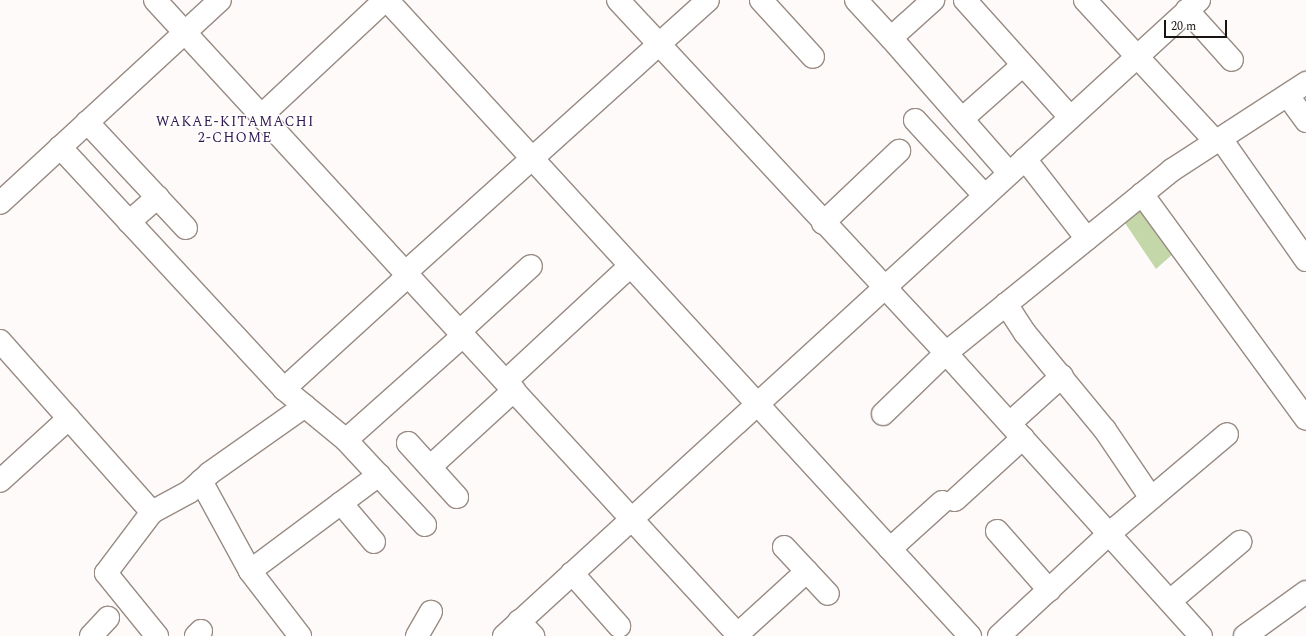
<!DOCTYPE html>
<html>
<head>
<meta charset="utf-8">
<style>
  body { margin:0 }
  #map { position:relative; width:1306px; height:636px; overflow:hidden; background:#fdfaf9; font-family:Spectral,serif }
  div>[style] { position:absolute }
  .green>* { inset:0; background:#c3d7a8 }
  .roads { filter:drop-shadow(1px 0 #988b83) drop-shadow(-1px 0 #988b83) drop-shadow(0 1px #988b83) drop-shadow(0 -1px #988b83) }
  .minor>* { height:22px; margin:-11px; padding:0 11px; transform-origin:11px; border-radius:11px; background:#fff }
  span { translate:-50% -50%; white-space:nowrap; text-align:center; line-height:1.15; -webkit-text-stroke:3px #fff; paint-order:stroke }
  .neighbourhood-label { font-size:14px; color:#321953; letter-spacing:1px }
  .scale { position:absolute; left:1164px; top:20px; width:63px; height:18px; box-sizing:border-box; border:2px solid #191411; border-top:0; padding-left:5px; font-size:12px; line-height:14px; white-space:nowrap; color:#191411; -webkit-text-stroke:3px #fff; paint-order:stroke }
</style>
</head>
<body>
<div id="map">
  <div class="green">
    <i style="clip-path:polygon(1142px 207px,1174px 253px,1156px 269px,1125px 223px)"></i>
  </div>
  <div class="roads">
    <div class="minor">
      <i style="left:155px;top:0;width:863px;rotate:47.44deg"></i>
      <i style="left:387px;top:0;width:863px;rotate:47.49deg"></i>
      <i style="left:618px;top:0;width:482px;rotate:47.1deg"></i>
      <i style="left:946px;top:353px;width:381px;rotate:48deg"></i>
      <i style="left:761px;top:0;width:77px;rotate:47.6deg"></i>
      <i style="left:856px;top:0;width:52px;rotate:47.4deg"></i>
      <i style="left:891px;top:38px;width:57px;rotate:-42.1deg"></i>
      <i style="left:965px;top:0;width:157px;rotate:48.1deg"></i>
      <i style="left:1085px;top:0;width:193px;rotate:47.3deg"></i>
      <i style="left:1187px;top:10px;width:67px;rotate:48deg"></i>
      <i style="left:891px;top:38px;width:179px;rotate:48.8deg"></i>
      <i style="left:1288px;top:96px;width:31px;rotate:54deg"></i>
      <i style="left:261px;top:116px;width:170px;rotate:-43.1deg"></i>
      <i style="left:962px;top:119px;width:81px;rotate:-41.5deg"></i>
      <i style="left:915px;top:120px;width:103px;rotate:47.4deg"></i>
      <i style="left:87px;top:122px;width:145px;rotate:47deg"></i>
      <i style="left:1221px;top:139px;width:148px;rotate:54.9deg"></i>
      <i style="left:60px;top:147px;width:330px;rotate:47.2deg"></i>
      <i style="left:284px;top:389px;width:80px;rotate:39.4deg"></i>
      <i style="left:346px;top:440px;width:158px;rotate:-41.7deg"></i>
      <i style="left:1025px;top:159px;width:101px;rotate:52.2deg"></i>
      <i style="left:1142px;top:194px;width:278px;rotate:53.9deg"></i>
      <i style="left:0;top:203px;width:299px;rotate:-42.7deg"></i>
      <i style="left:129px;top:222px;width:38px;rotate:-41deg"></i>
      <i style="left:823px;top:223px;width:105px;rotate:-43.5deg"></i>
      <i style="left:406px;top:272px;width:406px;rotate:-42deg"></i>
      <i style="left:1006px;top:304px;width:35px;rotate:57deg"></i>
      <i style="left:1025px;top:333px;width:126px;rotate:50.5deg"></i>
      <i style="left:1105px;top:430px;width:82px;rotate:55.9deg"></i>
      <i style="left:460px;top:331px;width:96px;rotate:-42.5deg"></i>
      <i style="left:0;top:341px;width:229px;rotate:48.4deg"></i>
      <i style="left:506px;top:381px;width:169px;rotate:-42.8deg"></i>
      <i style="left:284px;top:389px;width:169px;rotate:-42.4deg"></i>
      <i style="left:883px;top:414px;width:88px;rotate:-44.1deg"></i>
      <i style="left:946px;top:353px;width:291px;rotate:-39deg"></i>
      <i style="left:1172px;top:170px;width:160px;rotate:-33deg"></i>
      <i style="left:1010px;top:423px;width:70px;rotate:-42.1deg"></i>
      <i style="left:346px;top:440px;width:116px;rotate:47.1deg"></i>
      <i style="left:408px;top:443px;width:73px;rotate:47.8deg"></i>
      <i style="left:430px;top:467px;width:114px;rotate:-42.5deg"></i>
      <i style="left:0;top:481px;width:93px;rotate:-42.4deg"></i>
      <i style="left:201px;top:481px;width:102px;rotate:61.4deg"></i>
      <i style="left:250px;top:571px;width:82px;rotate:52.4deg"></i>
      <i style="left:955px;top:500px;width:92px;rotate:-42.4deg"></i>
      <i style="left:341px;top:503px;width:51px;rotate:49.8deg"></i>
      <i style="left:997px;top:531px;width:79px;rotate:48.6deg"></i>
      <i style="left:784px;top:547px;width:64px;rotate:46.9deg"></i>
      <i style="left:890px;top:549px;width:70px;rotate:-42.1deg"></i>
      <i style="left:250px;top:571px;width:161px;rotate:-36.7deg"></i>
      <i style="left:572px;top:573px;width:71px;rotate:48.4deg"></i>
      <i style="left:1170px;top:601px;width:92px;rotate:-40.1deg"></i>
      <i style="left:519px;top:621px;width:21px;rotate:47deg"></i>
      <i style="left:738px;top:634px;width:93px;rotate:-42.4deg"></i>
      <i style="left:91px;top:636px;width:25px;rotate:-47deg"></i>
      <i style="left:157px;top:636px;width:81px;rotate:-129deg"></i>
      <i style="left:106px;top:573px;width:76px;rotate:-53deg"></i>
      <i style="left:152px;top:512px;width:42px;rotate:-28.4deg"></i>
      <i style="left:189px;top:492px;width:28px;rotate:-42deg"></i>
      <i style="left:210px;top:473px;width:116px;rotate:-35.2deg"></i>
      <i style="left:196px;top:636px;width:7px;rotate:-45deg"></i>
      <i style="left:417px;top:636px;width:28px;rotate:-60deg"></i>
      <i style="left:504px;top:636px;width:942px;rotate:-42.46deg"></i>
      <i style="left:999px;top:636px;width:151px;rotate:-42.9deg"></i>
      <i style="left:1110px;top:533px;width:153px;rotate:-40.2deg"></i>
      <i style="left:1245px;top:636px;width:75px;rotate:-35.8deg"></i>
    </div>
  </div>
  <div class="neighbourhood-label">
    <span style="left:235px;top:130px">WAKAE-KITAMACHI<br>2-CHOME</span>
  </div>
  <div class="scale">20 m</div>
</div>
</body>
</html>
